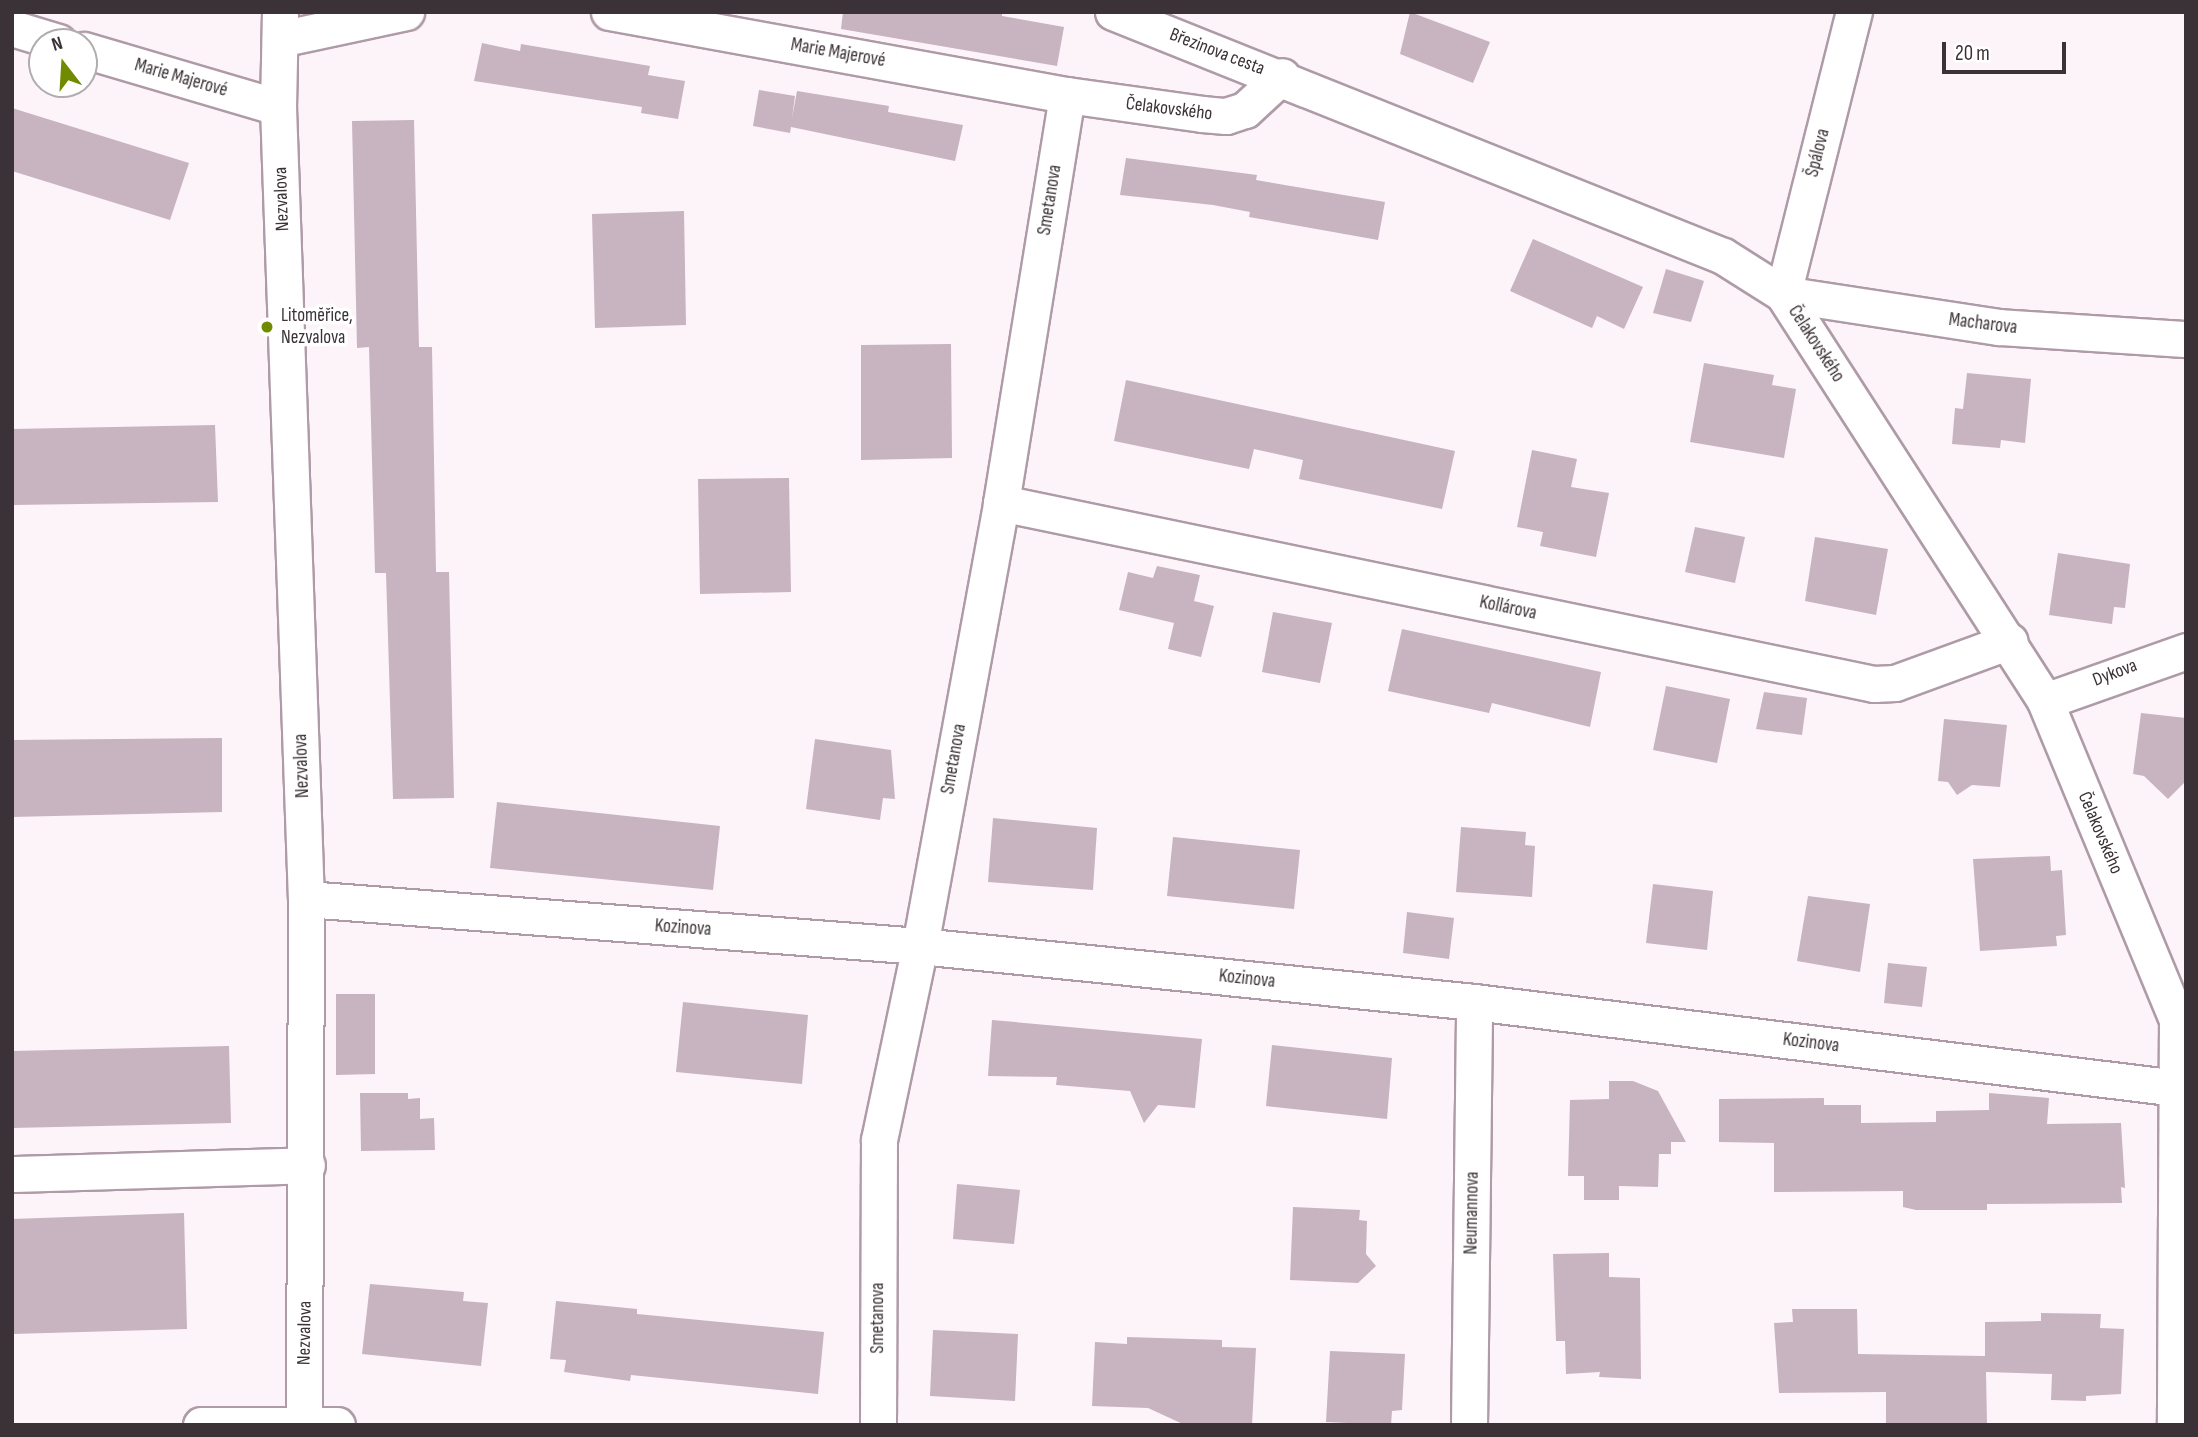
<!DOCTYPE html>
<html>
<head>
<meta charset="utf-8">
<style>
  body { margin:0 }
  #map { position:relative; width:2198px; height:1437px; overflow:hidden; background:#fdf4f9; font-family:"Sofia Sans Condensed",sans-serif }
  div>[style] { position:absolute }
  .building>* { inset:0; background:#c8b3c0 }
  .roads { filter:drop-shadow(2px 0 #af9ba7) drop-shadow(-2px 0 #af9ba7) drop-shadow(0 2px #af9ba7) drop-shadow(0 -2px #af9ba7) }
  .street>* { height:35px; margin:-17.5px; padding:0 17.5px; transform-origin:17.5px; border-radius:17.5px; background:#fff }
  .dots>* { width:19px; height:19px; translate:-50% -50%; box-sizing:border-box; border:4px solid #fff; border-radius:50% }
  span { translate:-50% -50%; white-space:nowrap; text-align:center; line-height:1.15; -webkit-text-stroke:7px #fff; paint-order:stroke }
  .street-label { font-size:19px; color:#3b3237 }
  .poi-label { font-size:19px; color:#3b3237 }
  .left { translate:0 -50%; text-align:left }
  .frame { position:absolute; inset:0; border:14px solid #3b3237; pointer-events:none }
  .north { position:absolute; left:28px; top:28px; width:70px; height:70px; box-sizing:border-box; background:#fff; border:2px solid #b1adaf; border-radius:50%; rotate:343deg; font-size:19px; font-weight:700; line-height:28px; text-align:center; color:#3b3237 }
  .north::after { content:''; display:block; margin:auto; width:24px; height:32px; background:#718b00; clip-path:polygon(50% 0,100% 100%,50% 72%,0 100%) }
  .scale { position:absolute; left:1942px; top:42px; width:124px; height:32px; box-sizing:border-box; border:4px solid #3b3237; border-top:0; padding-left:9px; font-size:21px; line-height:24px; white-space:nowrap; color:#3b3237; -webkit-text-stroke:5px #fff; paint-order:stroke }
</style>
</head>
<body>
<div id="map">
  <div class="building">
    <i style="clip-path:polygon(843px 12px,1002px 12px,1002px 16px,1064px 27px,1057px 66px,841px 29px)"></i>
    <i style="clip-path:polygon(1410px 12px,1490px 42px,1473px 83px,1400px 54px)"></i>
    <i style="clip-path:polygon(482px 43px,520px 51px,521px 44px,650px 66px,648px 75px,685px 81px,678px 119px,641px 113px,642px 107px,474px 81px)"></i>
    <i style="clip-path:polygon(759px 90px,795px 96px,792px 118px,797px 91px,889px 106px,888px 112px,963px 125px,955px 161px,791px 127px,790px 133px,753px 126px)"></i>
    <i style="clip-path:polygon(12px 108px,189px 163px,170px 220px,12px 171px)"></i>
    <i style="clip-path:polygon(414px 120px,419px 347px,432px 347px,436px 572px,449px 572px,454px 798px,393px 799px,386px 573px,375px 573px,369px 347px,357px 348px,352px 121px)"></i>
    <i style="clip-path:polygon(1126px 158px,1257px 175px,1256px 180px,1385px 202px,1378px 240px,1249px 217px,1250px 212px,1213px 205px,1120px 195px)"></i>
    <i style="clip-path:polygon(684px 211px,686px 325px,595px 328px,592px 214px)"></i>
    <i style="clip-path:polygon(1533px 239px,1643px 287px,1624px 329px,1597px 316px,1592px 328px,1510px 291px)"></i>
    <i style="clip-path:polygon(1666px 269px,1704px 281px,1691px 322px,1653px 313px)"></i>
    <i style="clip-path:polygon(951px 344px,952px 458px,861px 460px,861px 345px)"></i>
    <i style="clip-path:polygon(1704px 363px,1774px 375px,1772px 385px,1796px 389px,1784px 458px,1690px 442px)"></i>
    <i style="clip-path:polygon(1967px 373px,2031px 379px,2025px 443px,2001px 440px,2000px 448px,1952px 444px,1955px 408px,1963px 409px)"></i>
    <i style="clip-path:polygon(1126px 380px,1455px 451px,1442px 509px,1299px 479px,1303px 460px,1254px 449px,1249px 469px,1114px 441px)"></i>
    <i style="clip-path:polygon(215px 425px,218px 502px,12px 505px,12px 429px)"></i>
    <i style="clip-path:polygon(1532px 450px,1577px 459px,1571px 487px,1609px 493px,1596px 557px,1540px 546px,1543px 532px,1517px 527px)"></i>
    <i style="clip-path:polygon(789px 478px,791px 592px,700px 594px,698px 479px)"></i>
    <i style="clip-path:polygon(1695px 527px,1745px 537px,1735px 583px,1685px 572px)"></i>
    <i style="clip-path:polygon(1815px 537px,1888px 549px,1876px 615px,1805px 601px)"></i>
    <i style="clip-path:polygon(2058px 553px,2130px 564px,2125px 608px,2114px 607px,2112px 624px,2049px 615px)"></i>
    <i style="clip-path:polygon(1157px 566px,1200px 575px,1194px 601px,1214px 606px,1201px 657px,1168px 649px,1174px 623px,1119px 610px,1128px 572px,1153px 578px)"></i>
    <i style="clip-path:polygon(1273px 612px,1332px 623px,1320px 683px,1262px 672px)"></i>
    <i style="clip-path:polygon(1402px 629px,1601px 672px,1590px 727px,1492px 703px,1489px 713px,1388px 691px)"></i>
    <i style="clip-path:polygon(1666px 686px,1730px 699px,1717px 763px,1653px 750px)"></i>
    <i style="clip-path:polygon(1764px 692px,1807px 698px,1802px 735px,1756px 729px)"></i>
    <i style="clip-path:polygon(2141px 713px,2186px 718px,2186px 781px,2168px 799px,2144px 776px,2133px 774px)"></i>
    <i style="clip-path:polygon(1944px 719px,2007px 725px,2000px 787px,1972px 785px,1957px 795px,1948px 782px,1938px 781px)"></i>
    <i style="clip-path:polygon(222px 738px,222px 812px,12px 817px,12px 740px)"></i>
    <i style="clip-path:polygon(815px 739px,891px 750px,895px 799px,883px 798px,880px 820px,806px 809px)"></i>
    <i style="clip-path:polygon(497px 802px,720px 826px,713px 890px,490px 868px)"></i>
    <i style="clip-path:polygon(993px 818px,1097px 828px,1093px 890px,988px 882px)"></i>
    <i style="clip-path:polygon(1461px 827px,1526px 832px,1525px 845px,1535px 846px,1532px 897px,1456px 892px)"></i>
    <i style="clip-path:polygon(1173px 837px,1300px 850px,1294px 909px,1167px 896px)"></i>
    <i style="clip-path:polygon(2050px 856px,2051px 871px,2062px 870px,2066px 935px,2056px 936px,2057px 946px,1980px 951px,1973px 859px)"></i>
    <i style="clip-path:polygon(1653px 884px,1713px 891px,1707px 950px,1646px 943px)"></i>
    <i style="clip-path:polygon(1808px 896px,1870px 904px,1860px 972px,1797px 961px)"></i>
    <i style="clip-path:polygon(1407px 912px,1454px 918px,1449px 959px,1403px 953px)"></i>
    <i style="clip-path:polygon(1888px 963px,1927px 967px,1922px 1007px,1884px 1003px)"></i>
    <i style="clip-path:polygon(336px 994px,375px 994px,375px 1074px,336px 1075px)"></i>
    <i style="clip-path:polygon(683px 1002px,808px 1015px,802px 1084px,676px 1072px)"></i>
    <i style="clip-path:polygon(992px 1020px,1202px 1039px,1195px 1108px,1158px 1105px,1144px 1123px,1130px 1091px,1056px 1085px,1057px 1077px,988px 1076px)"></i>
    <i style="clip-path:polygon(1272px 1045px,1392px 1058px,1387px 1119px,1266px 1106px)"></i>
    <i style="clip-path:polygon(229px 1046px,231px 1123px,12px 1128px,12px 1051px)"></i>
    <i style="clip-path:polygon(1609px 1081px,1633px 1081px,1658px 1091px,1686px 1142px,1671px 1142px,1671px 1154px,1659px 1154px,1658px 1187px,1619px 1186px,1619px 1200px,1584px 1200px,1584px 1176px,1568px 1176px,1570px 1100px,1609px 1099px)"></i>
    <i style="clip-path:polygon(360px 1093px,408px 1093px,408px 1099px,420px 1098px,420px 1119px,434px 1118px,435px 1150px,361px 1151px)"></i>
    <i style="clip-path:polygon(1989px 1093px,2049px 1098px,2047px 1124px,2121px 1123px,2125px 1188px,2121px 1187px,2122px 1203px,1987px 1204px,1987px 1210px,1916px 1210px,1903px 1207px,1903px 1191px,1774px 1192px,1774px 1143px,1719px 1142px,1719px 1099px,1824px 1098px,1824px 1105px,1861px 1105px,1861px 1123px,1936px 1122px,1936px 1111px,1989px 1110px)"></i>
    <i style="clip-path:polygon(957px 1184px,1020px 1190px,1014px 1244px,953px 1239px)"></i>
    <i style="clip-path:polygon(1293px 1207px,1360px 1210px,1359px 1220px,1367px 1221px,1366px 1254px,1376px 1266px,1358px 1283px,1290px 1280px)"></i>
    <i style="clip-path:polygon(184px 1213px,187px 1329px,12px 1334px,12px 1219px)"></i>
    <i style="clip-path:polygon(1609px 1253px,1609px 1277px,1640px 1278px,1641px 1379px,1599px 1377px,1600px 1372px,1566px 1374px,1565px 1341px,1556px 1341px,1553px 1254px)"></i>
    <i style="clip-path:polygon(370px 1284px,464px 1292px,463px 1301px,488px 1303px,481px 1366px,362px 1354px)"></i>
    <i style="clip-path:polygon(556px 1301px,637px 1309px,637px 1314px,824px 1332px,818px 1394px,631px 1375px,630px 1381px,564px 1372px,566px 1360px,550px 1359px)"></i>
    <i style="clip-path:polygon(1792px 1309px,1857px 1309px,1858px 1354px,1985px 1356px,1985px 1322px,2041px 1321px,2041px 1313px,2101px 1314px,2100px 1328px,2124px 1329px,2121px 1394px,2086px 1396px,2086px 1401px,2051px 1400px,2052px 1374px,1986px 1372px,1987px 1425px,1886px 1425px,1886px 1392px,1779px 1393px,1774px 1323px,1793px 1322px)"></i>
    <i style="clip-path:polygon(933px 1330px,1018px 1334px,1015px 1401px,930px 1396px)"></i>
    <i style="clip-path:polygon(1127px 1337px,1222px 1340px,1222px 1347px,1256px 1348px,1252px 1425px,1185px 1425px,1148px 1408px,1092px 1406px,1095px 1342px,1127px 1344px)"></i>
    <i style="clip-path:polygon(1330px 1351px,1405px 1354px,1402px 1410px,1392px 1411px,1391px 1425px,1326px 1422px)"></i>
  </div>
  <div class="roads">
    <div class="street">
      <i style="left:280px;top:12px;width:95px;rotate:91.2deg"></i>
      <i style="left:278px;top:107px;width:792px;rotate:87.98deg"></i>
      <i style="left:306px;top:899px;width:526px;rotate:90.22deg"></i>
      <i style="left:609px;top:12px;width:465px;rotate:10.3deg"></i>
      <i style="left:1067px;top:95px;width:136px;rotate:8deg"></i>
      <i style="left:1202px;top:114px;width:24px;rotate:5deg"></i>
      <i style="left:1226px;top:116px;width:20px;rotate:-18deg"></i>
      <i style="left:1245px;top:110px;width:50px;rotate:-42.6deg"></i>
      <i style="left:1113px;top:12px;width:657px;rotate:21.8deg"></i>
      <i style="left:1723px;top:256px;width:71px;rotate:32.3deg"></i>
      <i style="left:1783px;top:294px;width:484px;rotate:57.2deg"></i>
      <i style="left:2045px;top:701px;width:344px;rotate:67.5deg"></i>
      <i style="left:2177px;top:1019px;width:406px;rotate:90.3deg"></i>
      <i style="left:12px;top:28px;width:48px;rotate:16.9deg"></i>
      <i style="left:280px;top:39px;width:129px;rotate:-12.1deg"></i>
      <i style="left:84px;top:50px;width:202px;rotate:16.4deg"></i>
      <i style="left:1783px;top:294px;width:219px;rotate:8.7deg"></i>
      <i style="left:1999px;top:327px;width:187px;rotate:3.7deg"></i>
      <i style="left:1783px;top:294px;width:291px;rotate:-75.9deg"></i>
      <i style="left:1001px;top:503px;width:892px;rotate:11.71deg"></i>
      <i style="left:1874px;top:684px;width:21px;rotate:-3deg"></i>
      <i style="left:1895px;top:683px;width:122px;rotate:-20.1deg"></i>
      <i style="left:2045px;top:701px;width:150px;rotate:-19.5deg"></i>
      <i style="left:306px;top:899px;width:616px;rotate:4.38deg"></i>
      <i style="left:920px;top:946px;width:557px;rotate:5.77deg"></i>
      <i style="left:1474px;top:1002px;width:717px;rotate:6.97deg"></i>
      <i style="left:12px;top:1174px;width:295px;rotate:-1.7deg"></i>
      <i style="left:201px;top:1425px;width:136px"></i>
      <i style="left:878px;top:1425px;width:285px;rotate:-89.8deg"></i>
      <i style="left:879px;top:1140px;width:198px;rotate:-78.1deg"></i>
      <i style="left:920px;top:946px;width:450px;rotate:-79.6deg"></i>
      <i style="left:1001px;top:503px;width:413px;rotate:-80.8deg"></i>
      <i style="left:1469px;top:1425px;width:423px;rotate:-89.3deg"></i>
    </div>
  </div>
  <div class="dots">
    <i style="left:267px;top:327px;background:#718b00"></i>
  </div>
  <div class="street-label">
    <span style="left:1217px;top:52px;rotate:21deg">Březinova cesta</span>
    <span style="left:838px;top:53px;rotate:10deg">Marie Majerové</span>
    <span style="left:181px;top:78px;rotate:16deg">Marie Majerové</span>
    <span style="left:1169px;top:109px;rotate:7deg">Čelakovského</span>
    <span style="left:1818px;top:153px;rotate:-76deg">Špálova</span>
    <span style="left:282px;top:199px;rotate:-92deg">Nezvalova</span>
    <span style="left:1050px;top:200px;rotate:-81deg">Smetanova</span>
    <span style="left:1983px;top:324px;rotate:7deg">Macharova</span>
    <span style="left:1816px;top:344px;rotate:57deg">Čelakovského</span>
    <span style="left:1508px;top:608px;rotate:12deg">Kollárova</span>
    <span style="left:2115px;top:673px;rotate:-21deg">Dykova</span>
    <span style="left:954px;top:759px;rotate:-80deg">Smetanova</span>
    <span style="left:302px;top:766px;rotate:-92deg">Nezvalova</span>
    <span style="left:2100px;top:833px;rotate:67deg">Čelakovského</span>
    <span style="left:683px;top:928px;rotate:4deg">Kozinova</span>
    <span style="left:1247px;top:979px;rotate:6deg">Kozinova</span>
    <span style="left:1811px;top:1043px;rotate:7deg">Kozinova</span>
    <span style="left:1472px;top:1213px;rotate:-89deg">Neumannova</span>
    <span style="left:878px;top:1318px;rotate:-90deg">Smetanova</span>
    <span style="left:305px;top:1333px;rotate:-89deg">Nezvalova</span>
  </div>
  <div class="poi-label">
    <span class="left" style="left:281px;top:327px">Litoměřice,<br>Nezvalova</span>
  </div>
  <div class="frame"></div>
  <div class="north">N</div>
  <div class="scale">20 m</div>
</div>
</body>
</html>
